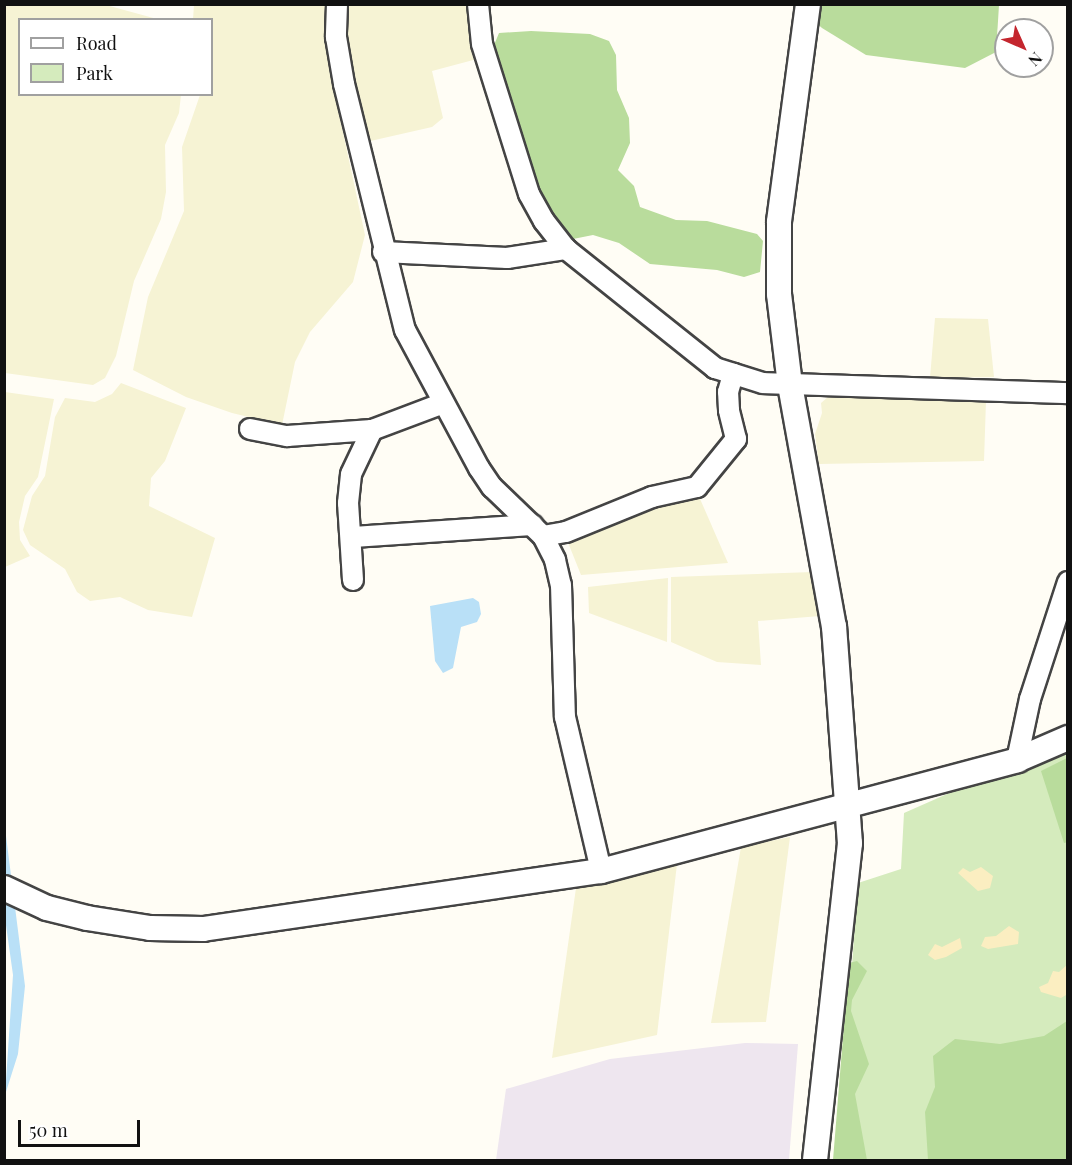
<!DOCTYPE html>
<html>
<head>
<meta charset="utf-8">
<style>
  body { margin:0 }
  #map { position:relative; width:1072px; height:1165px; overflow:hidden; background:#fffdf5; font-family:"Playfair Display",serif }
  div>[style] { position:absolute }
  .industrial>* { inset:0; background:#eee6ef }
  .farmland>* { inset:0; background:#f6f3d4 }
  .green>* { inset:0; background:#d5ebbd }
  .forest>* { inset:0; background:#b9dc9c }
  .sand>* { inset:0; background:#fbeec1 }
  .water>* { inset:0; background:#b9e0f7 }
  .roads { filter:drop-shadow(2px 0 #444) drop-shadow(-2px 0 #444) drop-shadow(0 2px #444) drop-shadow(0 -2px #444) }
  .minor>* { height:20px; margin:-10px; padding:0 10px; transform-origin:10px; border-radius:10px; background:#fff }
  .tertiary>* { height:24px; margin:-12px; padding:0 12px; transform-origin:12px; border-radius:12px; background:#fff }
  span { translate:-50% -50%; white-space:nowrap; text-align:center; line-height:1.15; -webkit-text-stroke:6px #fff; paint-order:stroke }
  .frame { position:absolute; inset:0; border:6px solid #111; pointer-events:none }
  .legend { position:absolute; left:18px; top:18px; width:195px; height:78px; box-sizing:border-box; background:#fff; border:2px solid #a0a0a0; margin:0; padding:8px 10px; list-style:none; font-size:18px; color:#111 }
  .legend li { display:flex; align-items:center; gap:12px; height:30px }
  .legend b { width:30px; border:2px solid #a0a0a0 }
  .north { position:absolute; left:994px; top:18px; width:60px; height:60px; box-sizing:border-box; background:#fff; border:2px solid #a0a0a0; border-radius:50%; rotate:135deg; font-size:16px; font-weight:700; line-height:24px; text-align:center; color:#111 }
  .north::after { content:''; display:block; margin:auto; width:21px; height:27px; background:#c4262e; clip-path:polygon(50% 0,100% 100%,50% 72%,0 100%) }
  .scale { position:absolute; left:18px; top:1120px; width:122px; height:27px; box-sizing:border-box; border:3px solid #111; border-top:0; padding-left:8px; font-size:18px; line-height:21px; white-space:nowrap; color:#111; -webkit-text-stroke:4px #fff; paint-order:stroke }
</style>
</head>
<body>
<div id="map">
  <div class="industrial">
    <i style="clip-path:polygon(745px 1043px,798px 1044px,789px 1160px,496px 1160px,506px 1089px,610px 1059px)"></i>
  </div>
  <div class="farmland">
    <i style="clip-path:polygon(5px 4px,106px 5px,157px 19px,20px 20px,20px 94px,181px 95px,179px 113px,165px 145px,166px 192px,161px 219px,134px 281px,116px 356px,105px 378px,93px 385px,5px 373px)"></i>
    <i style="clip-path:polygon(194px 5px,327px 5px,335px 95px,365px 235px,353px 282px,310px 332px,295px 362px,282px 425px,232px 413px,186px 397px,133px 370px,148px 297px,184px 211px,182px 147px,200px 95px,212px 94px,212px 20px,193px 19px)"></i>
    <i style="clip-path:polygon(344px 5px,469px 5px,477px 59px,432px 71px,443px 118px,432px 127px,366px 142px,351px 81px)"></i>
    <i style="clip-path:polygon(935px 318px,988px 319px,994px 377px,930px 378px)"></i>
    <i style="clip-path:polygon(121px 383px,186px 408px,165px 461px,151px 478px,149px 506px,215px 538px,192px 617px,148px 610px,120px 597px,90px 601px,77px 592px,65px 569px,30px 545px,23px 530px,32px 496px,45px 476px,55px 417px,65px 398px,95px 402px,112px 394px)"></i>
    <i style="clip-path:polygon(5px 392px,54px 399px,38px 477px,25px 496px,19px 522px,20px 540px,30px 556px,5px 567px)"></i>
    <i style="clip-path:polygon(828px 397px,986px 401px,984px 461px,819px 464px,815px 434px,822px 413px,821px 403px)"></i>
    <i style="clip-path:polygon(697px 492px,728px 563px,581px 575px,567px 540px,633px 511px)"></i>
    <i style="clip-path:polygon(813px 572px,820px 616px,758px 621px,761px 665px,717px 662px,671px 642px,671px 577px)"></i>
    <i style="clip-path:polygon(668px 578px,667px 642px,589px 613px,588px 587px)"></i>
    <i style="clip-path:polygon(790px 837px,766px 1022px,711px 1023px,741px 847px)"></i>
    <i style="clip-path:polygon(677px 864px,657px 1035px,552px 1058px,576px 888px)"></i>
  </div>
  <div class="green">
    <i style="clip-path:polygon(1067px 741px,1067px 1160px,845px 1160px,843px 1090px,858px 883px,901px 869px,904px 813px)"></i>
  </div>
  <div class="forest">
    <i style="clip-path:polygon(796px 5px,999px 5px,996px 52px,965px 68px,866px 55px,822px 28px)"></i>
    <i style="clip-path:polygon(531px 31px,590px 34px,609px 41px,616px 55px,617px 90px,629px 118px,630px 143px,618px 170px,634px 186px,640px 207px,676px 220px,707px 221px,757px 234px,763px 241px,760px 272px,744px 277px,717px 270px,650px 264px,619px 243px,593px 235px,573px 239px,554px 220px,539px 188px,503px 74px,492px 50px,499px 33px)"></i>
    <i style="clip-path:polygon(1067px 758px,1068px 842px,1064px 843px,1041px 771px)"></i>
    <i style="clip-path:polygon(857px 961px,867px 971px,852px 1000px,851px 1011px,869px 1064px,855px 1094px,867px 1160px,833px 1160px,849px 963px)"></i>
    <i style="clip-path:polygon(1067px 1021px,1067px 1160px,928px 1160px,925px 1112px,935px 1087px,933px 1056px,955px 1039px,1000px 1044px,1044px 1036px)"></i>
  </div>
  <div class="sand">
    <i style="clip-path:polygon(981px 867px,993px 876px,990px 888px,978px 891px,958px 873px,963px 868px,970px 872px)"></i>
    <i style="clip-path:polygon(1009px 926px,1019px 932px,1018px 944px,988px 949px,981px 946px,985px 937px,996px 936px)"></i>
    <i style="clip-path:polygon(960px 938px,962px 948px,946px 957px,935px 960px,928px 955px,935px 944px,942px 947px)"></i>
    <i style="clip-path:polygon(1067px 965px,1066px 995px,1061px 998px,1041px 992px,1039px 987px,1048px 983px,1053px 971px,1059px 972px)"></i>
  </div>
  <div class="water">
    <i style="clip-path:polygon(473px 598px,479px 602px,481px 614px,477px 622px,461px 627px,453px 668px,443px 673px,435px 661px,430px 606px)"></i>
    <i style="clip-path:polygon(4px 820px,25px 986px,18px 1054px,5px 1095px,13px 975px,5px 918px)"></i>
  </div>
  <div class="roads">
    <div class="minor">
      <i style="left:337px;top:4px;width:33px;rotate:92deg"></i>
      <i style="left:336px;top:37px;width:48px;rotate:80.3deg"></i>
      <i style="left:344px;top:84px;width:253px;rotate:76.1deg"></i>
      <i style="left:405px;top:330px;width:157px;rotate:61.8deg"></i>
      <i style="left:479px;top:468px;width:23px;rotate:56deg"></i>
      <i style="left:492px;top:487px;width:71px;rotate:43.9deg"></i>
      <i style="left:543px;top:536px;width:27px;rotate:63deg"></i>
      <i style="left:555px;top:560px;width:26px;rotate:77deg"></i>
      <i style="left:561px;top:585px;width:132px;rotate:88.3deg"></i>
      <i style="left:565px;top:717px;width:158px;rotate:76.8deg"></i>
      <i style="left:478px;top:4px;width:40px;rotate:84.3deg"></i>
      <i style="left:482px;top:44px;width:157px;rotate:72.6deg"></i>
      <i style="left:529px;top:194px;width:31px;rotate:61deg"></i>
      <i style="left:544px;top:221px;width:36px;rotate:52deg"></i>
      <i style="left:566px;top:249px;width:191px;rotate:38.6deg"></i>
      <i style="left:715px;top:368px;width:50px;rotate:17.4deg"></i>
      <i style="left:763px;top:383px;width:305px;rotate:1.9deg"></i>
      <i style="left:383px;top:252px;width:124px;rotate:2.8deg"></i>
      <i style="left:507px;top:258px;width:60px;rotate:-8.7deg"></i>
      <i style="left:250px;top:429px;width:38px;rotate:11deg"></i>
      <i style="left:287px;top:436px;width:85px;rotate:-4deg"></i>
      <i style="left:372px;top:430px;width:74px;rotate:-20.6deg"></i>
      <i style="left:543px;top:536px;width:23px;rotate:-10deg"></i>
      <i style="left:566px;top:532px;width:93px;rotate:-22.1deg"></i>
      <i style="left:652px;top:497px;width:46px;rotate:-12.5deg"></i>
      <i style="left:697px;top:487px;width:62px;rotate:-50.9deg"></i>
      <i style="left:736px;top:439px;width:30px;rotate:-104deg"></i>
      <i style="left:729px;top:410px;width:18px;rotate:-93deg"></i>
      <i style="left:728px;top:392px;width:19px;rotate:-74deg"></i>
      <i style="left:352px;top:537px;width:181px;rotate:-3.8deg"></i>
      <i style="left:353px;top:580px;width:77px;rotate:-93.7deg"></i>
      <i style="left:348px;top:503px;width:29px;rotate:-84deg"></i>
      <i style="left:351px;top:474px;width:49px;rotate:-64.5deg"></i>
      <i style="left:1017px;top:760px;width:62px;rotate:-78deg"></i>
      <i style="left:1030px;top:699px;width:123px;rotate:-72deg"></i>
    </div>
    <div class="tertiary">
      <i style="left:808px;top:4px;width:220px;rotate:97.6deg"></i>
      <i style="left:779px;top:222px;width:72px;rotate:90deg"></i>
      <i style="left:779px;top:294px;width:92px;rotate:83.1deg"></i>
      <i style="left:790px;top:385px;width:245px;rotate:79.7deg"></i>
      <i style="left:834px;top:626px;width:218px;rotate:85.8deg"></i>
      <i style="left:850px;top:843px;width:319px;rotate:96.3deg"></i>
      <i style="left:4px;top:888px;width:47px;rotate:24.9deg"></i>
      <i style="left:47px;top:908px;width:41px;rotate:14deg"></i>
      <i style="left:87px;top:918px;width:64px;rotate:9deg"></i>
      <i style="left:150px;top:928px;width:53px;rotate:1.1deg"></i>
      <i style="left:203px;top:929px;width:402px;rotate:-8.3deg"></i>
      <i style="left:601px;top:871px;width:431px;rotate:-14.9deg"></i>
      <i style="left:1017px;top:760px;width:56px;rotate:-23.3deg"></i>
    </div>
  </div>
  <div class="frame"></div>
  <ul class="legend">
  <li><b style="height:8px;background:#fff"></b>Road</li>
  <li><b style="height:16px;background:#d5ebbd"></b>Park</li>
  </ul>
  <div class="north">N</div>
  <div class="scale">50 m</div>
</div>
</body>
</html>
